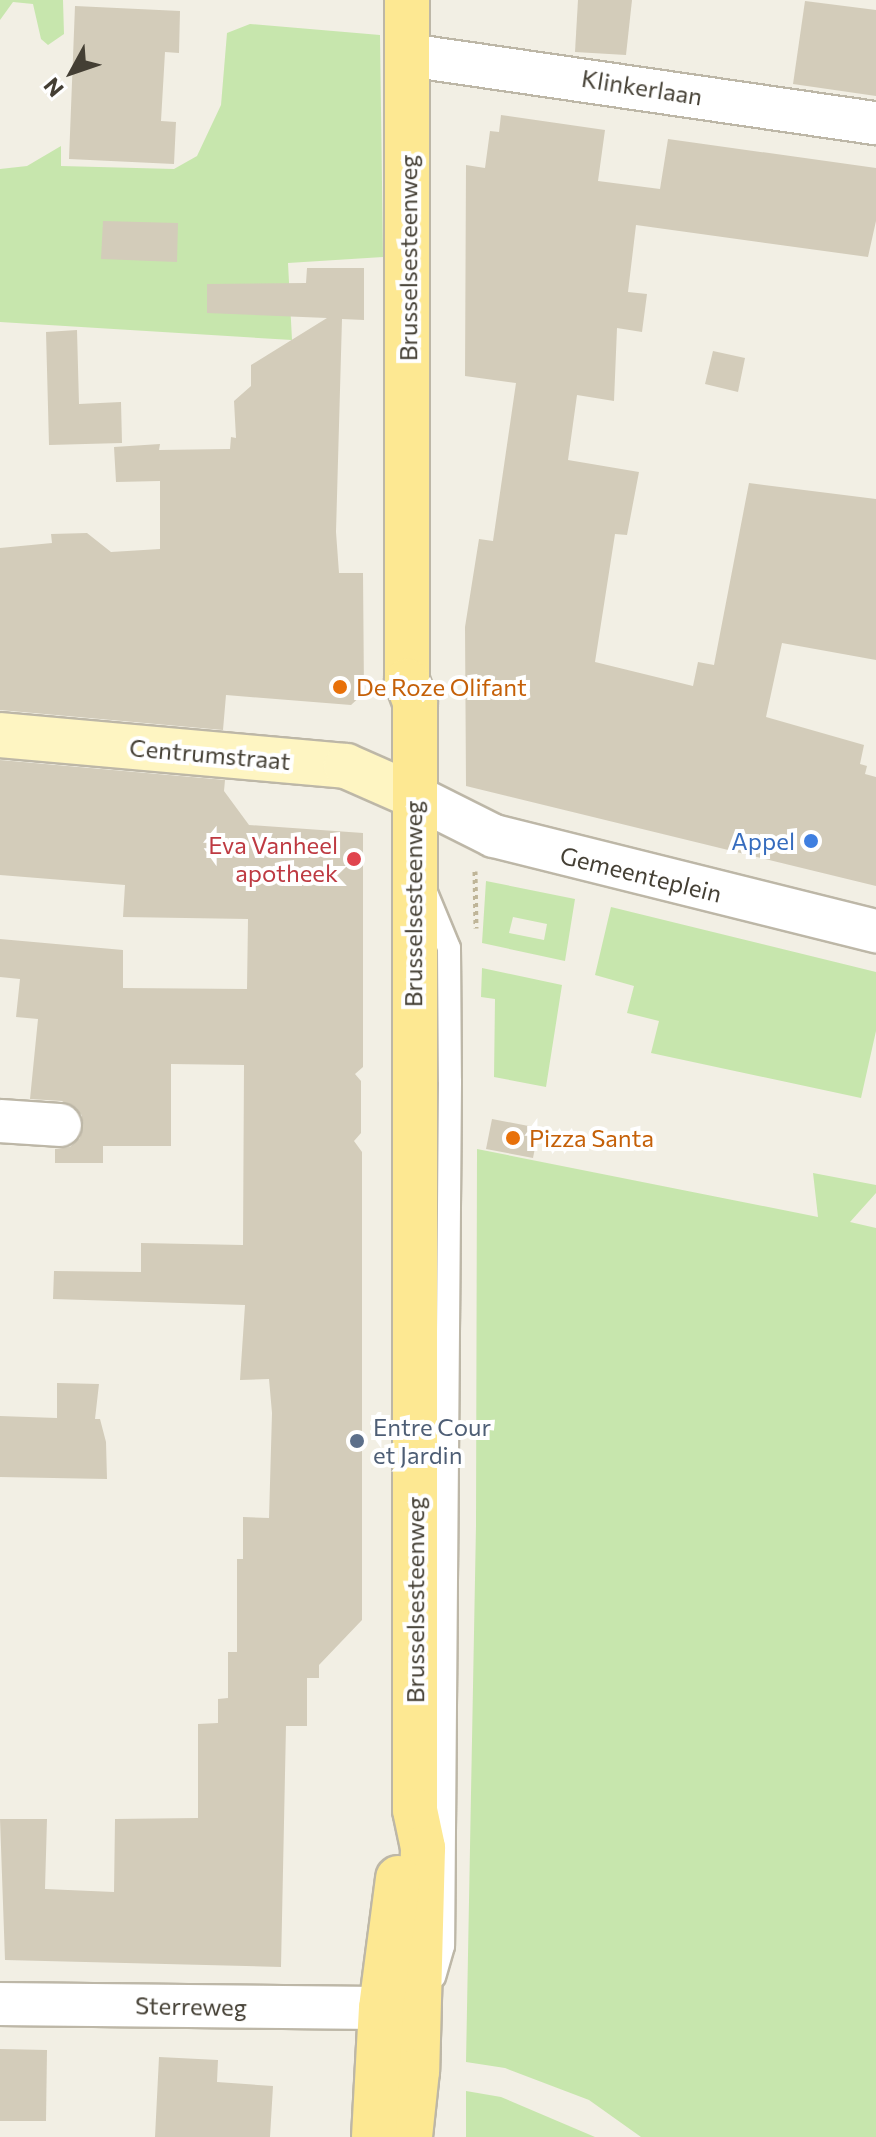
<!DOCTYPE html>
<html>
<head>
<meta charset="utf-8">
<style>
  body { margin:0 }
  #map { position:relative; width:876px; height:2137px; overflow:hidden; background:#f2efe4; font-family:Commissioner,sans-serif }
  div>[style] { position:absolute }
  .green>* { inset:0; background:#c7e6ad }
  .building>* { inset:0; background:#d3ccba }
  .path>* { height:5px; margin-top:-2.5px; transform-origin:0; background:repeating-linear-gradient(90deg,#bfb598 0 4px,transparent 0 8px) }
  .roads { filter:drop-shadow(2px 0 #bdb7a7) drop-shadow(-2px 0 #bdb7a7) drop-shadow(0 2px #bdb7a7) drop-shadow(0 -2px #bdb7a7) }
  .service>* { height:22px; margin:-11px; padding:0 11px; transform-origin:11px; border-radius:11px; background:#fff }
  .minor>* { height:42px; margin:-21px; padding:0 21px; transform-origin:21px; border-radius:21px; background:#fff }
  .secondary>* { height:44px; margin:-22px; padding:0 22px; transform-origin:22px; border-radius:22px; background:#fef5c2 }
  .primary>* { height:44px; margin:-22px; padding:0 22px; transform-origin:22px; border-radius:22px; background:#fde892 }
  .dots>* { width:22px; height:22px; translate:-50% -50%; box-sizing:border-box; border:4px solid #fff; border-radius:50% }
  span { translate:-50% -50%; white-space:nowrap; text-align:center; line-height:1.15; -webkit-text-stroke:8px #fff; paint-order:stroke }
  .street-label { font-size:24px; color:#443f34 }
  .food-label { font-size:24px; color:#c56008 }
  .left { translate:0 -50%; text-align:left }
  .shop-label { font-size:24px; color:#366cbe }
  .right { translate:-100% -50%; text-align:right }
  .health-label { font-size:24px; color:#be3a42 }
  .service-label { font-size:24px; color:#4e5e75 }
  .north { position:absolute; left:32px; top:32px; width:80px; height:80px; -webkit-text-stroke:6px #fff; paint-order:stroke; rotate:230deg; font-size:22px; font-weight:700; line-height:32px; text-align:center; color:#443f34 }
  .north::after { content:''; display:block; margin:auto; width:28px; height:36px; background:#443f34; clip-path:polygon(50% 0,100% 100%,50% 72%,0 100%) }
</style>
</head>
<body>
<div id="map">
  <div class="green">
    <i style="clip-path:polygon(0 0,63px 0,64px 34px,48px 45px,41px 39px,33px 4px,13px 2px,0 20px)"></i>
    <i style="clip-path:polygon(250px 24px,380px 35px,383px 257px,288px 263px,292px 340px,0 322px,0 169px,27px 166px,61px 146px,61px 166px,174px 169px,197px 156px,221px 105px,227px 33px)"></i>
    <i style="clip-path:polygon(evenodd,486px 881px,575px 899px,565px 961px,482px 943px,486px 881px,513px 917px,547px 924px,544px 940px,509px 933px,513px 917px)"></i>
    <i style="clip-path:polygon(611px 907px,876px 972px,876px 1031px,861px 1098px,651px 1053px,659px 1021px,627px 1013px,634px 986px,595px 975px)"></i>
    <i style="clip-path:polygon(482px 968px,562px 985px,546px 1087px,494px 1077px,495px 999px,481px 997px)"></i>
    <i style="clip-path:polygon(477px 1149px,818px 1217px,813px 1173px,876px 1185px,876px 1193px,850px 1222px,876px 1228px,876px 2137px,641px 2137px,589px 2100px,505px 2068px,466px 2062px,476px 1525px)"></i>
    <i style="clip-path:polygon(466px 2091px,501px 2097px,595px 2137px,466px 2137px)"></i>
  </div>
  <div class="building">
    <i style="clip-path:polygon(578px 0,632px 0,626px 55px,575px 52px)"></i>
    <i style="clip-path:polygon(805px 1px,876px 10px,876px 96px,793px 84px)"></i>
    <i style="clip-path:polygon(75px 6px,180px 11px,179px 53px,165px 52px,161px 121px,176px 122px,174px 164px,69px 159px)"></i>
    <i style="clip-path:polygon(501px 115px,605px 130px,598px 181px,660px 189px,668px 139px,876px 168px,876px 221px,868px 257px,636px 225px,628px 292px,647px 294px,642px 332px,617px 328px,614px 401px,577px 395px,568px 460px,639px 472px,627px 535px,615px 534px,595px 662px,693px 686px,698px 662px,714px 665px,749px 483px,876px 499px,876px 660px,782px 643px,766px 717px,864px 745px,860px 764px,867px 766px,865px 774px,876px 777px,876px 886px,466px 786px,465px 627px,479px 539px,493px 541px,516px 383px,465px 376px,466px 165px,485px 168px,490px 131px,499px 132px)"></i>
    <i style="clip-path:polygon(103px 221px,178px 223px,177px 262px,101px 259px)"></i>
    <i style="clip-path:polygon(307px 268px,364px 268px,364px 320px,342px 319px,336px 532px,339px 573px,363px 573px,364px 693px,351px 705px,226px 695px,223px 730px,0 710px,0 548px,52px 543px,51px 534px,87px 533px,111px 552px,160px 549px,160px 481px,116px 482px,114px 447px,160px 444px,159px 450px,230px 449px,231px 437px,236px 438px,234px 401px,251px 386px,251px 365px,327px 318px,207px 313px,207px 284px,306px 283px)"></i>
    <i style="clip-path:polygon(77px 330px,79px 404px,121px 402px,122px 443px,49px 445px,46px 332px)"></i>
    <i style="clip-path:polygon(713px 351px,745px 358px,738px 392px,705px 384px)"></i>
    <i style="clip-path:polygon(0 760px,225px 780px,224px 791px,249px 825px,363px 833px,363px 1067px,355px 1074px,361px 1081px,361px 1133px,354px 1141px,362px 1152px,362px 1620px,319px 1665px,319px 1678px,307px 1678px,307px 1726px,286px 1726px,281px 1967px,5px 1960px,0 1819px,47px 1819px,45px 1889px,114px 1892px,115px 1819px,198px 1818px,198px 1724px,218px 1723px,218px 1699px,228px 1698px,228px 1652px,237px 1652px,237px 1559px,243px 1559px,243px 1517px,269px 1518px,272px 1413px,269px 1379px,240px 1380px,245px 1305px,53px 1299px,54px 1271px,141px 1272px,141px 1243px,243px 1245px,244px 1065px,171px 1064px,171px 1146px,103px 1146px,103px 1163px,55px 1163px,55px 1149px,70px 1147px,80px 1138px,82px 1115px,62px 1101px,30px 1099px,38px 1019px,16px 1017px,20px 979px,0 977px,0 939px,123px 950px,123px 988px,247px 989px,248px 919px,123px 917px,125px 885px,0 875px)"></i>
    <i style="clip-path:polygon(492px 1119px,539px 1128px,533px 1158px,486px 1149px)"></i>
    <i style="clip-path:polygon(57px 1383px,99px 1384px,95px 1419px,100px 1419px,106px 1442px,107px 1479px,0 1477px,0 1416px,57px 1418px)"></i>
    <i style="clip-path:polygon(0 2049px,47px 2050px,46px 2121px,0 2121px)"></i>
    <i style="clip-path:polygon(159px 2057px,218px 2060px,217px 2082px,273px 2086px,270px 2137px,155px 2137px)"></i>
  </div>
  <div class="path">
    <i style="left:475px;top:871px;width:57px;rotate:89deg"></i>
  </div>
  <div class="roads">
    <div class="service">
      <i style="left:425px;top:890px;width:63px;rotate:67.5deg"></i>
      <i style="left:449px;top:948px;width:134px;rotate:89.6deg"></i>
      <i style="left:450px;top:1082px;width:864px;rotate:90.46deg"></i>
      <i style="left:443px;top:1946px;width:32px;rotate:106deg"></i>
    </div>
    <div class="minor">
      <i style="left:408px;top:55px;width:473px;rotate:8.3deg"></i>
      <i style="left:414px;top:796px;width:89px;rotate:26.6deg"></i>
      <i style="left:494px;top:836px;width:394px;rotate:14deg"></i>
      <i style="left:0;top:1121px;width:60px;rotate:3.8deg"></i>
      <i style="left:0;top:2004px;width:381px;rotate:0.6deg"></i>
    </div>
    <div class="secondary">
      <i style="left:0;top:735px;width:347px;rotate:5.1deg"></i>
      <i style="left:346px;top:766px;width:74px;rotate:23.8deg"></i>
    </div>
    <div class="primary">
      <i style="left:407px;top:0;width:681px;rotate:90deg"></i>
      <i style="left:407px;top:681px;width:22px;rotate:69deg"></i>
      <i style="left:415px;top:702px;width:1108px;rotate:90deg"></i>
      <i style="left:415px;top:1810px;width:39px;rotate:78deg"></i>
      <i style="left:423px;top:1848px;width:223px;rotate:91.5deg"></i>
      <i style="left:417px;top:2071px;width:66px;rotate:96.1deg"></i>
      <i style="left:374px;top:2137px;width:129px;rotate:-86.9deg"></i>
      <i style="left:381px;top:2008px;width:131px;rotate:-82.5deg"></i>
    </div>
  </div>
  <div class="dots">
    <i style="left:340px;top:687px;background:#e8710a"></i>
    <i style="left:811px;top:841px;background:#3f7fe0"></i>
    <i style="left:354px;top:859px;background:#e0444e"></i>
    <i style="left:513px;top:1138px;background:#e8710a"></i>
    <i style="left:357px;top:1441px;background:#5c6f8a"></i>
  </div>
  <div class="street-label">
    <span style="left:642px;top:87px;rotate:9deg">Klinkerlaan</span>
    <span style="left:408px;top:258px;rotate:-90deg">Brusselsesteenweg</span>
    <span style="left:210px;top:754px;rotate:5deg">Centrumstraat</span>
    <span style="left:641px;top:874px;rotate:14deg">Gemeenteplein</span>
    <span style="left:413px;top:904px;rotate:-90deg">Brusselsesteenweg</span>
    <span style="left:415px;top:1600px;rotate:-90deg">Brusselsesteenweg</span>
    <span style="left:191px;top:2006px;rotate:1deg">Sterreweg</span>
  </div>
  <div class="food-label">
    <span class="left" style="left:356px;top:687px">De Roze Olifant</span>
    <span class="left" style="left:529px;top:1138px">Pizza Santa</span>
  </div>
  <div class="shop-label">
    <span class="right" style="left:795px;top:841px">Appel</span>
  </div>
  <div class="health-label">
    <span class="right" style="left:338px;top:859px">Eva Vanheel<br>apotheek</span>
  </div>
  <div class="service-label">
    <span class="left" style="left:373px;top:1441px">Entre Cour<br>et Jardin</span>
  </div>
  <div class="north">N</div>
</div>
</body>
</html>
